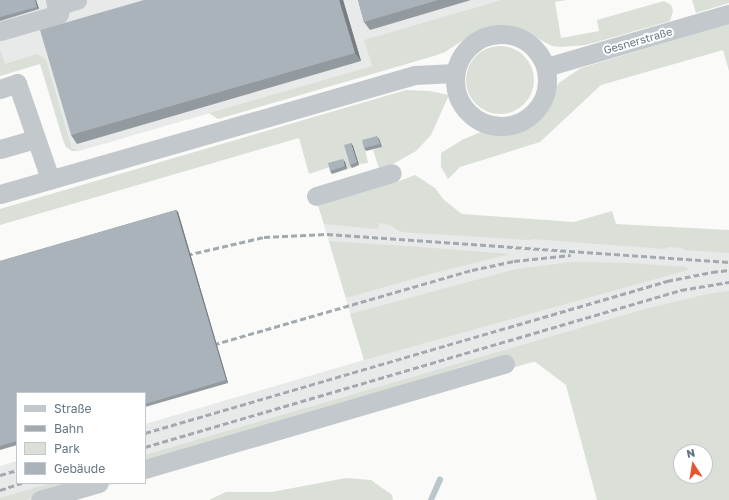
<!DOCTYPE html>
<html>
<head>
<meta charset="utf-8">
<style>
  body { margin:0 }
  #map { position:relative; width:729px; height:500px; overflow:hidden; background:#fafaf8; font-family:"Golos Text",sans-serif }
  div>[style] { position:absolute }
  .built>* { inset:0; background:#e8e9e9 }
  .green>* { inset:0; background:#dadfd7 }
  .round { border-radius:50% }
  .stream>* { height:5.5px; margin:-2.75px; padding:0 2.75px; transform-origin:2.75px; border-radius:2.75px; background:#bbc7cb }
  .minor>* { height:19px; margin:-9.5px; padding:0 9.5px; transform-origin:9.5px; border-radius:9.5px; background:#c3c8cc }
  .minor>.ring { margin:-9.5px; padding:0; box-sizing:content-box; background:none; border:19px solid #c3c8cc; border-radius:50% }
  .rail>* { height:3px; margin-top:-1.5px; transform-origin:0; background:repeating-linear-gradient(90deg,#a2aab0 0 6px,transparent 0 9px) }
  .wall>* { inset:0; background:#929a9f }
  .shaded-wall>* { inset:0; background:#777d82 }
  .building>* { inset:0; background:#aab3b9 }
  span { translate:-50% -50%; white-space:nowrap; text-align:center; line-height:1.15; -webkit-text-stroke:4px #fff; paint-order:stroke }
  .street-label { font-size:11px; color:#657683 }
  .legend { position:absolute; left:16px; top:392px; width:130px; height:92px; box-sizing:border-box; background:#fff; border:1px solid #c1c8cd; margin:0; padding:5px 7px; list-style:none; font-size:12px; color:#657683 }
  .legend li { display:flex; align-items:center; gap:8px; height:20px }
  .legend b { width:20px; border:1px solid #c1c8cd }
  .north { position:absolute; left:673px; top:444px; width:40px; height:40px; box-sizing:border-box; background:#fff; border:1px solid #c1c8cd; border-radius:50%; rotate:348deg; font-size:11px; font-weight:700; line-height:16px; text-align:center; color:#657683 }
  .north::after { content:''; display:block; margin:auto; width:14px; height:18px; background:#e4572e; clip-path:polygon(50% 0,100% 100%,50% 72%,0 100%) }
</style>
</head>
<body>
<div id="map">
  <div class="built">
    <i style="clip-path:polygon(0 0,501px 0,365px 40px,372px 66px,79px 151px,72px 148px,46px 59px,0 66px)"></i>
    <i style="clip-path:polygon(318px 205px,405px 218px,729px 241px,729px 309px,520px 366px,145px 475px,145px 424px,364px 360px)"></i>
    <i style="clip-path:polygon(17px 461px,17px 483px,118px 483px,60px 500px,0 500px,0 466px)"></i>
  </div>
  <div class="green">
    <i style="clip-path:polygon(501px 0,566px 0,555px 2px,561px 38px,599px 31px,597px 20px,664px 1px,671px 5px,673px 11px,670px 21px,586px 45px,561px 47px,552px 46px,522px 30px,508px 27px,493px 27px,479px 30px,445px 52px,434px 56px,218px 119px,209px 113px,372px 66px,364px 40px)"></i>
    <i style="clip-path:polygon(692px 0,729px 0,729px 3px,696px 13px)"></i>
    <i style="clip-path:polygon(729px 24px,729px 71px,723px 50px,601px 85px,540px 142px,460px 167px,448px 179px,441px 167px,441px 153px,462px 140px,483px 131px,500px 134px,517px 131px,533px 122px,545px 109px,552px 92px,560px 82px,581px 68px)"></i>
    <i class="round" style="left:466px;top:46px;width:68px;height:68px"></i>
    <i style="clip-path:polygon(0 49px,5px 64px,37px 54px,46px 59px,72px 148px,79px 151px,72px 151px,66px 147px,63px 140px,40px 64px,0 76px)"></i>
    <i style="clip-path:polygon(406px 90px,430px 91px,449px 95px,431px 135px,416px 151px,393px 164px,379px 168px,373px 150px,382px 147px,379px 139px,364px 143px,368px 163px,359px 164px,353px 146px,346px 148px,352px 168px,347px 169px,345px 162px,309px 174px,299px 138px,0 225px,0 209px)"></i>
    <i style="clip-path:polygon(415px 175px,435px 188px,444px 200px,462px 214px,574px 222px,612px 211px,616px 224px,729px 230px,729px 253px,684px 250px,682px 248px,668px 247px,665px 249px,532px 239px,529px 240px,401px 232px,390px 225px,380px 223px,377px 229px,324px 224px,318px 205px,394px 183px)"></i>
    <i style="clip-path:polygon(329px 241px,419px 247px,510px 254px,430px 274px,346px 298px)"></i>
    <i style="clip-path:polygon(572px 262px,630px 263px,687px 267px,688px 270px,364px 360px,350px 314px,516px 269px)"></i>
    <i style="clip-path:polygon(evenodd,729px 291px,729px 500px,597px 500px,566px 385px,534px 361px,145px 475px,481px 362px,470px 364px,145px 465px,145px 455px,645px 309px,712px 293px,729px 291px,681px 452px,705px 452px,705px 476px,681px 476px,681px 452px)"></i>
    <i style="clip-path:polygon(346px 478px,371px 480px,392px 495px,393px 500px,209px 500px,226px 492px,272px 492px)"></i>
    <i style="clip-path:polygon(51px 483px,85px 483px,26px 500px,0 500px,0 498px)"></i>
  </div>
  <div class="stream">
    <i style="left:431px;top:500px;width:22px;rotate:-66deg"></i>
  </div>
  <div class="minor">
    <i style="left:56px;top:6px;width:22px;rotate:-16deg"></i>
    <i style="left:0;top:31px;width:61px;rotate:-16.1deg"></i>
    <i style="left:59px;top:14px;width:15px;rotate:-106deg"></i>
    <i class="ring" style="left:455px;top:34px;width:73px;height:73px"></i>
    <i style="left:546px;top:67px;width:191px;rotate:-16.2deg"></i>
    <i style="left:0;top:89px;width:18px;rotate:-19deg"></i>
    <i style="left:17px;top:83px;width:102px;rotate:71deg"></i>
    <i style="left:0;top:149px;width:37px;rotate:-16deg"></i>
    <i style="left:0;top:194px;width:431px;rotate:-16deg"></i>
    <i style="left:414px;top:75px;width:41px;rotate:-2.8deg"></i>
    <i style="left:316px;top:196px;width:79px;rotate:-16.8deg"></i>
    <i style="left:145px;top:469px;width:375px;rotate:-16.3deg"></i>
    <i style="left:40px;top:500px;width:61px;rotate:-16.1deg"></i>
  </div>
  <div class="rail">
    <i style="left:178px;top:257px;width:88px;rotate:-13.1deg"></i>
    <i style="left:264px;top:237px;width:63px;rotate:-2.7deg"></i>
    <i style="left:327px;top:234px;width:403px;rotate:4deg"></i>
    <i style="left:205px;top:347px;width:278px;rotate:-16.1deg"></i>
    <i style="left:472px;top:270px;width:43px;rotate:-12.1deg"></i>
    <i style="left:514px;top:261px;width:57px;rotate:-6deg"></i>
    <i style="left:145px;top:433px;width:544px;rotate:-16.23deg"></i>
    <i style="left:667px;top:281px;width:46px;rotate:-11.3deg"></i>
    <i style="left:712px;top:272px;width:17px;rotate:-7deg"></i>
    <i style="left:145px;top:447px;width:559px;rotate:-16.33deg"></i>
    <i style="left:681px;top:290px;width:49px;rotate:-9.5deg"></i>
    <i style="left:0;top:475px;width:18px;rotate:-16deg"></i>
    <i style="left:0;top:490px;width:23px;rotate:-18deg"></i>
  </div>
  <div class="wall">
    <i style="clip-path:polygon(0 0,36px 0,39px 9px,0 21px)"></i>
    <i style="clip-path:polygon(343px 0,361px 61px,77px 144px,71px 135px)"></i>
    <i style="clip-path:polygon(358px 0,471px 0,370px 30px,364px 22px)"></i>
    <i style="clip-path:polygon(379px 139px,382px 147px,366px 151px,364px 148px)"></i>
    <i style="clip-path:polygon(351px 143px,353px 146px,359px 165px,352px 168px,350px 165px)"></i>
    <i style="clip-path:polygon(345px 162px,347px 169px,332px 174px,330px 171px)"></i>
    <i style="clip-path:polygon(176px 210px,178px 212px,228px 383px,145px 407px,145px 393px,17px 393px,17px 445px,0 450px,0 261px)"></i>
  </div>
  <div class="shaded-wall">
    <i style="clip-path:polygon(35px 0,36px 0,39px 9px,37px 7px)"></i>
    <i style="clip-path:polygon(339px 0,343px 0,361px 61px,355px 53px)"></i>
    <i style="clip-path:polygon(377px 136px,379px 139px,382px 147px,380px 144px)"></i>
    <i style="clip-path:polygon(351px 143px,353px 146px,359px 165px,357px 162px)"></i>
    <i style="clip-path:polygon(343px 159px,345px 162px,347px 169px,345px 166px)"></i>
    <i style="clip-path:polygon(176px 210px,178px 212px,228px 383px,226px 380px)"></i>
  </div>
  <div class="building">
    <i style="clip-path:polygon(0 0,35px 0,37px 7px,0 17px)"></i>
    <i style="clip-path:polygon(144px 0,339px 0,355px 53px,71px 135px,40px 30px)"></i>
    <i style="clip-path:polygon(358px 0,438px 0,364px 22px)"></i>
    <i style="clip-path:polygon(377px 136px,380px 144px,364px 148px,362px 140px)"></i>
    <i style="clip-path:polygon(351px 143px,357px 162px,350px 165px,344px 145px)"></i>
    <i style="clip-path:polygon(343px 159px,345px 166px,330px 171px,328px 163px)"></i>
    <i style="clip-path:polygon(176px 210px,226px 380px,145px 404px,145px 393px,17px 393px,17px 441px,0 446px,0 261px)"></i>
  </div>
  <div class="street-label">
    <span style="left:638px;top:41px;rotate:-16deg">Gesnerstraße</span>
  </div>
  <ul class="legend">
  <li><b style="height:5px;background:#c3c8cc"></b>Straße</li>
  <li><b style="height:5px;background:#a2aab0"></b>Bahn</li>
  <li><b style="height:11px;background:#dadfd7"></b>Park</li>
  <li><b style="height:11px;background:#aab3b9"></b>Gebäude</li>
  </ul>
  <div class="north">N</div>
</div>
</body>
</html>
